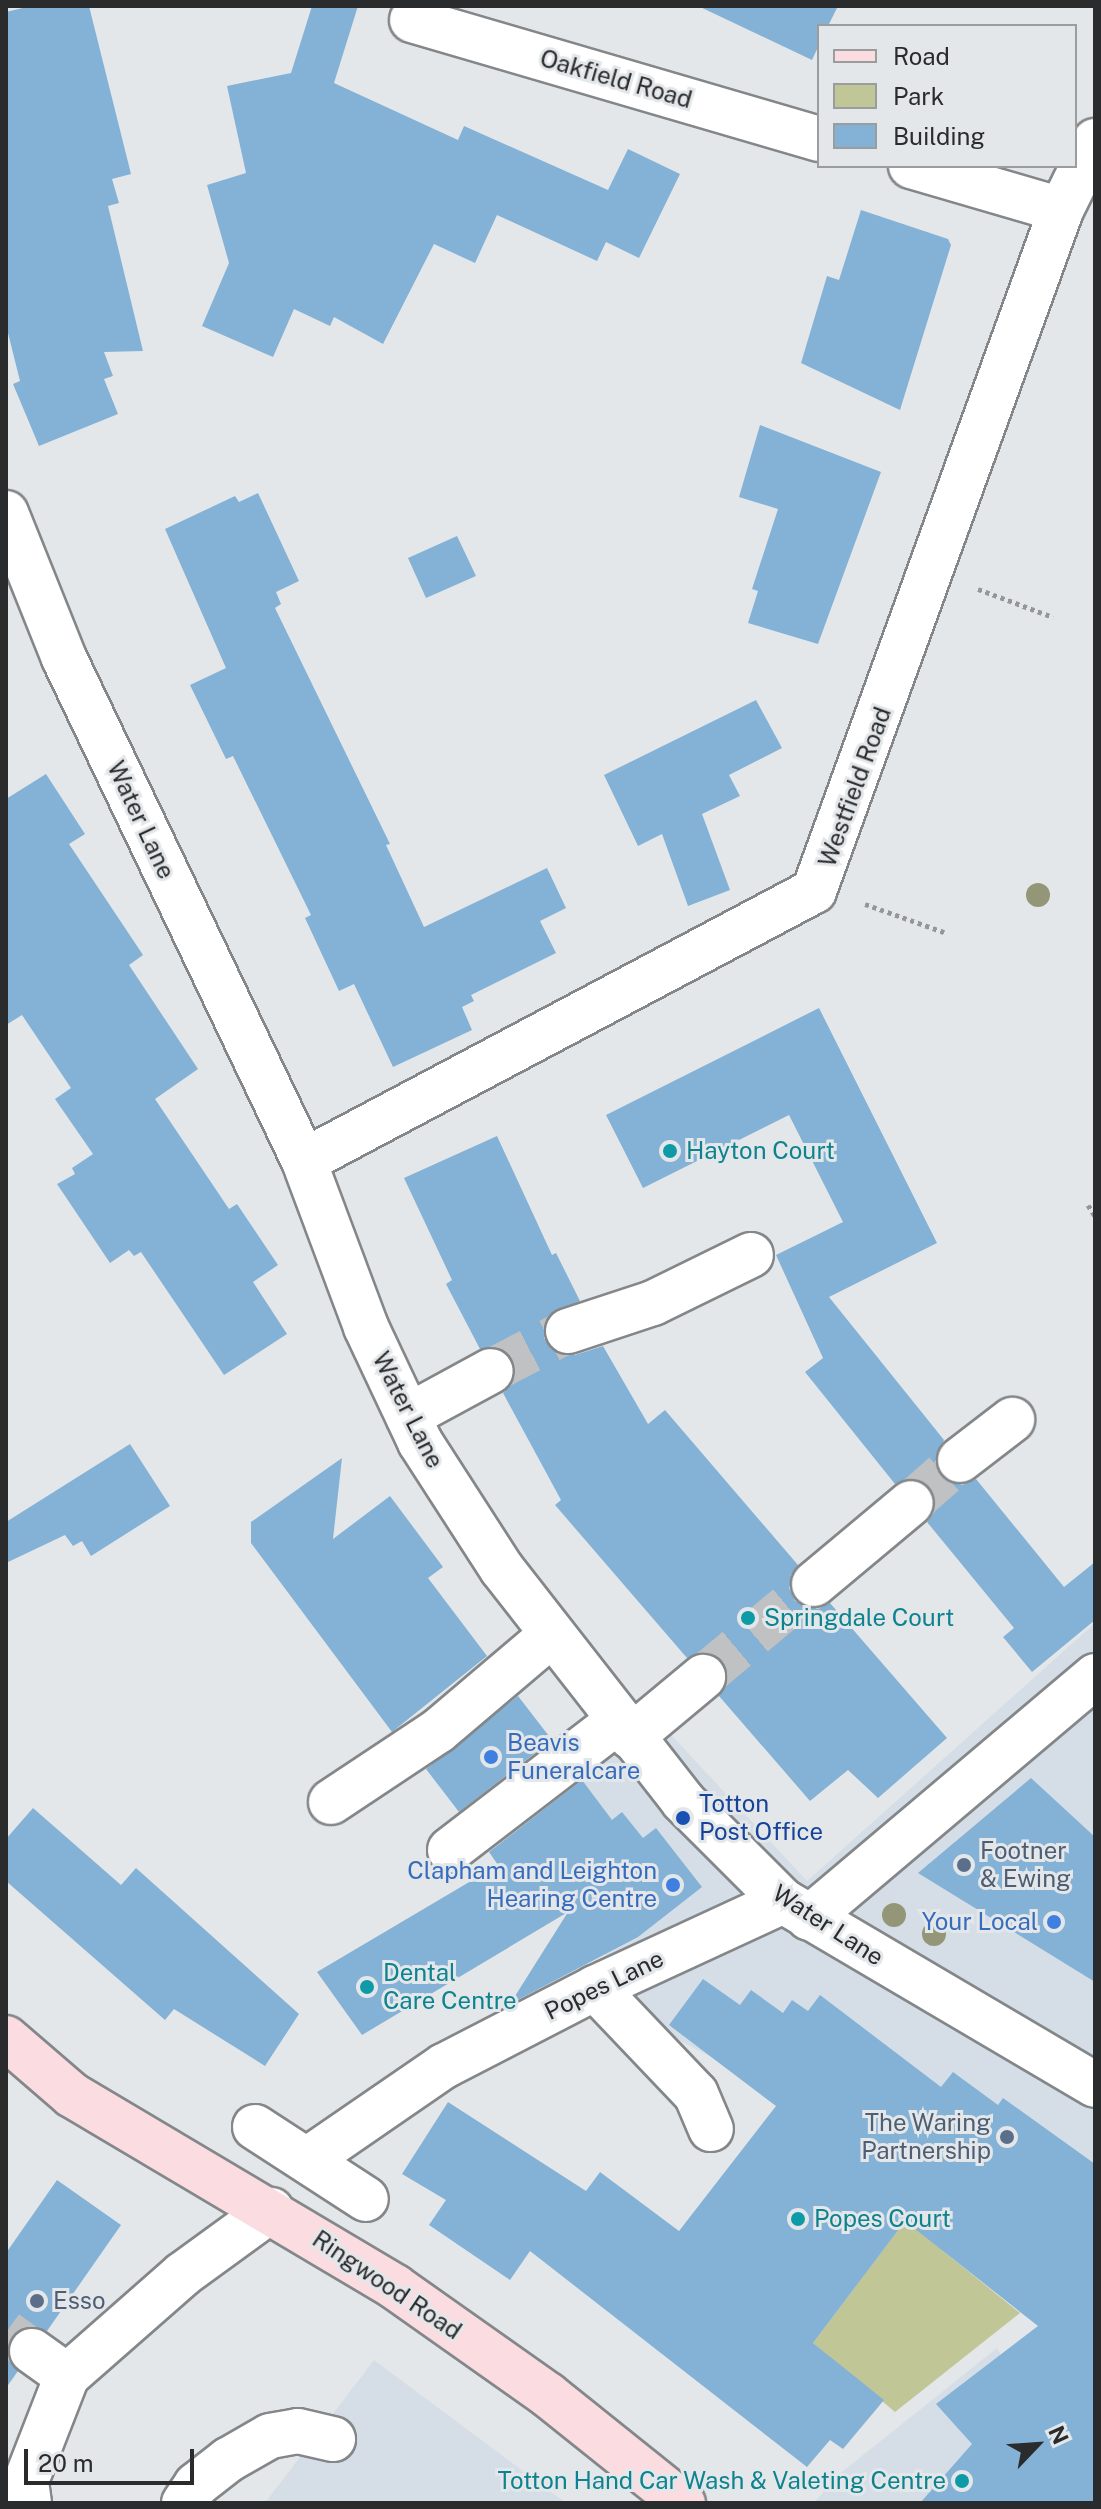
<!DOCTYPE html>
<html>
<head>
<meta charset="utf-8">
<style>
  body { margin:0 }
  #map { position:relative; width:1101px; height:2509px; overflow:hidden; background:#e4e7e9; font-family:"Public Sans",sans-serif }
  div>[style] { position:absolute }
  .built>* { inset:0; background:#d5dee6 }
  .green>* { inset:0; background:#c0c696 }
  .building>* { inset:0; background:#84b2d6 }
  .minor-tunnel>* { height:44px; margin-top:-22px; transform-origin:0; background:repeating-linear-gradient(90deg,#bfc1c3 0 44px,transparent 0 66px) }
  .path>* { height:5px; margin-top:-2.5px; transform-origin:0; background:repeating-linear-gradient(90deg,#949698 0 4px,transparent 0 8px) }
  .roads { filter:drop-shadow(2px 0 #848789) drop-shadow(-2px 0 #848789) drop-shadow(0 2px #848789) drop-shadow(0 -2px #848789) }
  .minor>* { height:44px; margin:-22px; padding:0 22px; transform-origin:22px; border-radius:22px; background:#fff }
  .major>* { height:44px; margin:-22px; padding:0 22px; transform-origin:22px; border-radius:22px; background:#fadce1 }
  .trees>* { width:24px; height:24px; margin:-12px; border-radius:50%; background:#939777 }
  .dots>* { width:22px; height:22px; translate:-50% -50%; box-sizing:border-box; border:4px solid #e4e7e9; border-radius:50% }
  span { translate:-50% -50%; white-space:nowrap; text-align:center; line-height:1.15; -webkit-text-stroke:6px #e4e7e9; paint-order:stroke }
  .street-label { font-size:24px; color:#2a2b2c }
  .culture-label { font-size:24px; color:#0d838f }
  .left { translate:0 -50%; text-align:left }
  .right { translate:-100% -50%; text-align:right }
  .shop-label { font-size:24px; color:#366cbe }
  .transit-label { font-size:24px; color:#164399 }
  .service-label { font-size:24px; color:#4e5e75 }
  .frame { position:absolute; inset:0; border:8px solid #2a2b2c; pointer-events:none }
  .legend { position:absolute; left:817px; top:24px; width:260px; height:144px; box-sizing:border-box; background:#e4e7e9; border:2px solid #9a9c9d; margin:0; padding:10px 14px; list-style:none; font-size:24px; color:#2a2b2c }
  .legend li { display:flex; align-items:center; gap:16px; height:40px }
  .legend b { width:40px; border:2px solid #9a9c9d }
  .north { position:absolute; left:997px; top:2405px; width:80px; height:80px; -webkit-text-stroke:6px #e4e7e9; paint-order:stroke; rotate:65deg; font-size:22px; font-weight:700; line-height:32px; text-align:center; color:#2a2b2c }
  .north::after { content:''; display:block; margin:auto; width:28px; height:36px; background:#2a2b2c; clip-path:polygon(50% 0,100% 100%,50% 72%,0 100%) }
  .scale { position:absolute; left:24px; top:2449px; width:170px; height:36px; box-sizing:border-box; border:4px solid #2a2b2c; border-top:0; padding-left:10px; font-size:24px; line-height:28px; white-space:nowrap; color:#2a2b2c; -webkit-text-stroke:6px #e4e7e9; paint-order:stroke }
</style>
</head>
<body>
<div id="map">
  <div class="built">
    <i style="clip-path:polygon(1095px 1623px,1095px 2261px,647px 2023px,526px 1823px,649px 1711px,807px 1881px)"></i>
    <i style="clip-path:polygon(997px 2348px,1062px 2462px,1044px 2503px,814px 2503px,838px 2475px)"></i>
    <i style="clip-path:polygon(374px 2360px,566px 2503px,265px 2503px)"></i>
  </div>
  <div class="green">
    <i style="clip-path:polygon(915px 2207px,943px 2251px,1020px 2313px,895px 2412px,813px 2343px)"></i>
  </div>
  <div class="building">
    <i style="clip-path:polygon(31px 6px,89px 6px,131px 174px,112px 179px,119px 203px,108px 206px,143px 351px,104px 352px,113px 376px,104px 379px,118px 414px,39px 446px,13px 384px,20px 381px,6px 325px,6px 12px)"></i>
    <i style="clip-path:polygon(312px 6px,358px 6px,334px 83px,458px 140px,464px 126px,608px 190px,628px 149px,680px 174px,639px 258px,606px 242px,597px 261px,497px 215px,475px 263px,434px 244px,383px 344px,334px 317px,330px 326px,294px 309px,273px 357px,202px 326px,229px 263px,207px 185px,246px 173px,227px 86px,291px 73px)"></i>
    <i style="clip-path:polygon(698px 6px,838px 6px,828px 26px,819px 26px,819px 45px,812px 60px)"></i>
    <i style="clip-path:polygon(861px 210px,948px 239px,951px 245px,900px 410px,801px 363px,827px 276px,839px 280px)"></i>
    <i style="clip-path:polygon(760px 425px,881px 472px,818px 644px,748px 623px,758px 591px,752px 589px,778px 509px,739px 497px)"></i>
    <i style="clip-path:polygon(258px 493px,299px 581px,276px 592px,281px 604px,275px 608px,390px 844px,386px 845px,424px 927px,547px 868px,566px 908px,540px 921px,556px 953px,471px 995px,474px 1001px,462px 1007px,472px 1030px,393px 1067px,354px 984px,339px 991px,305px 918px,311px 915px,233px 756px,226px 759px,190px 685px,226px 668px,165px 529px,235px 496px,239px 502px)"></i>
    <i style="clip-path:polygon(457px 536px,476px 576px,426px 598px,408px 558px)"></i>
    <i style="clip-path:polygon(756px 700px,782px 748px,729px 775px,740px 796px,702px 814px,730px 890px,688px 906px,662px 834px,638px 846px,604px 775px)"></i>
    <i style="clip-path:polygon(46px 774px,85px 834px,69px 844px,143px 955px,129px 965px,198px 1069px,155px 1099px,229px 1209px,237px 1204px,278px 1265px,253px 1282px,287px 1334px,224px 1375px,141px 1252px,134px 1256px,129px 1250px,110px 1263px,57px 1184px,75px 1174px,72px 1168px,93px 1154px,55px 1099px,71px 1088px,22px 1015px,6px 1025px,6px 799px)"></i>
    <i style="clip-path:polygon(819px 1008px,937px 1243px,829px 1297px,944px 1440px,935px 1462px,941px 1476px,962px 1485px,976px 1479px,1064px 1587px,1095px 1562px,1095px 1620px,1032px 1672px,1003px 1637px,1014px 1628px,927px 1522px,935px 1511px,931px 1488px,919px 1479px,895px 1484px,805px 1372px,823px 1358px,776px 1255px,843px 1222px,789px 1115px,643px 1188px,606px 1115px)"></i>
    <i style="clip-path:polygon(497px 1136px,552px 1255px,556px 1253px,580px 1301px,549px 1315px,544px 1338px,551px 1349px,575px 1355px,603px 1346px,648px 1424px,665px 1410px,798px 1565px,789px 1588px,795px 1601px,818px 1609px,830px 1603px,947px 1738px,878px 1798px,848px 1770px,810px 1801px,719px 1696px,728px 1674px,722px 1660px,700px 1652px,687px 1658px,555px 1505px,561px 1500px,503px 1393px,513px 1383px,513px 1360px,503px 1349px,480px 1349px,446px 1284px,452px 1280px,404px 1178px)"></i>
    <i style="clip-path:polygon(130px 1444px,170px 1506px,91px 1556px,82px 1541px,73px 1546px,65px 1535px,6px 1563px,6px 1522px)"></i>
    <i style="clip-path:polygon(342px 1458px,333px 1539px,390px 1496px,443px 1567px,428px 1578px,487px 1656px,392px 1732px,251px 1543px,251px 1522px)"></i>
    <i style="clip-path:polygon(518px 1696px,552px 1740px,459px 1812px,426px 1769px)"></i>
    <i style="clip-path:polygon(1031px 1778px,1095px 1837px,1095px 1982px,918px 1873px)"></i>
    <i style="clip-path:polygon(582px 1780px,612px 1820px,622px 1812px,643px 1838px,656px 1828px,702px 1887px,638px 1937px,510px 2004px,568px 1912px,362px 2035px,317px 1972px,498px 1865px,489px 1852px)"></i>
    <i style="clip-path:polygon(33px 1808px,121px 1885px,136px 1868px,299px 2014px,265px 2066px,174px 2009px,165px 2020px,6px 1881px,6px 1839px)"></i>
    <i style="clip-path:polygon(703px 1979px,740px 2005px,751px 1990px,783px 2013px,792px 2000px,808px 2011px,820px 1995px,941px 2087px,953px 2072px,998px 2105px,1003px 2098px,1095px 2164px,1095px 2503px,920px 2503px,972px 2444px,936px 2404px,1038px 2326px,905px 2221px,813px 2343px,884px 2400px,843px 2449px,830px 2440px,807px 2467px,530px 2251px,510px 2280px,429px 2225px,446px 2200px,402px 2174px,448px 2102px,586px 2191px,600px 2172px,679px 2231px,776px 2106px,669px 2025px)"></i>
    <i style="clip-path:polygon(57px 2180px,121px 2225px,47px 2331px,22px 2328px,11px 2337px,9px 2361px,18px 2371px,6px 2388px,6px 2253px)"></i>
  </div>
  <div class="minor-tunnel">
    <i style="left:491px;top:1371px;width:87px;rotate:-27.5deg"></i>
    <i style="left:911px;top:1503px;width:65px;rotate:-41.3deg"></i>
    <i style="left:703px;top:1677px;width:145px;rotate:-40deg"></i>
    <i style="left:6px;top:2332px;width:32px;rotate:36deg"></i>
  </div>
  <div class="path">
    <i style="left:978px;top:589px;width:80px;rotate:20.5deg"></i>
    <i style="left:865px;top:904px;width:84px;rotate:19.5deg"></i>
    <i style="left:1088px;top:1205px;width:13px;rotate:58deg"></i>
  </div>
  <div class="roads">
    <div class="minor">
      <i style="left:412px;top:20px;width:424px;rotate:16.3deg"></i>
      <i style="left:911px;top:166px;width:156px;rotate:16.3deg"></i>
      <i style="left:6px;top:513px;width:156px;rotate:68.2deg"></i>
      <i style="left:64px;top:658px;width:557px;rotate:64.49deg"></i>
      <i style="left:304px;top:1161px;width:177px;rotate:69.5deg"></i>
      <i style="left:366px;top:1327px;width:127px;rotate:64.8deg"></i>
      <i style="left:420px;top:1442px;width:151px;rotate:57.2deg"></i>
      <i style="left:502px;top:1569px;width:294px;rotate:52deg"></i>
      <i style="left:683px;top:1801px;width:141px;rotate:45deg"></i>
      <i style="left:783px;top:1901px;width:362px;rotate:30.5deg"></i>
      <i style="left:304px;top:1161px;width:577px;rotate:-27.9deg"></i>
      <i style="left:814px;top:891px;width:724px;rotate:-70.06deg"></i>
      <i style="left:1061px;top:210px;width:77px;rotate:-63.8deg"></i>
      <i style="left:568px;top:1331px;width:89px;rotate:-18.2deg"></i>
      <i style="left:653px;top:1303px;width:109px;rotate:-26.1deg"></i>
      <i style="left:408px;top:1416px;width:94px;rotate:-28.5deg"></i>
      <i style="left:960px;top:1460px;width:66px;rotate:-37.6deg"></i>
      <i style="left:814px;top:1584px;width:126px;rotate:-39.9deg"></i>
      <i style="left:631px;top:1737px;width:94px;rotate:-39.8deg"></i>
      <i style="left:331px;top:1802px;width:128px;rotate:-33.6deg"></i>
      <i style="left:438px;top:1731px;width:148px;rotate:-40.3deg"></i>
      <i style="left:450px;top:1850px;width:212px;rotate:-37.5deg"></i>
      <i style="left:809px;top:1918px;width:375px;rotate:-40.2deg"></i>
      <i style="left:595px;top:1988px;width:146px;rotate:46.4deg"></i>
      <i style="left:696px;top:2094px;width:38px;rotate:67deg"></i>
      <i style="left:255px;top:2127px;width:132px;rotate:33deg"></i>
      <i style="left:310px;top:2158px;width:163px;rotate:-34.5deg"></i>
      <i style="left:444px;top:2066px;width:170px;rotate:-27.3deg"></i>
      <i style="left:595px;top:1988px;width:207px;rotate:-24.8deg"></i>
      <i style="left:32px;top:2351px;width:43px;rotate:35.5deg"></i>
      <i style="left:67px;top:2376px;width:154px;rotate:-41.3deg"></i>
      <i style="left:183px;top:2274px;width:109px;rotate:-36deg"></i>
      <i style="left:29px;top:2503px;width:22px;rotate:-98deg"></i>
      <i style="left:26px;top:2481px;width:113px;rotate:-68.7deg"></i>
      <i style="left:184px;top:2503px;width:22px;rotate:-56deg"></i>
      <i style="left:196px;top:2485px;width:41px;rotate:-38deg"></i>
      <i style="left:228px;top:2460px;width:48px;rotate:-29.7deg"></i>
      <i style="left:270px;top:2436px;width:28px;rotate:-10deg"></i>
      <i style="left:298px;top:2431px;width:36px;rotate:13deg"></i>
    </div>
    <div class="major">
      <i style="left:6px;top:2038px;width:87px;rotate:40.8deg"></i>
      <i style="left:72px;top:2095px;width:376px;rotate:30.7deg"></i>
      <i style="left:395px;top:2287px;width:187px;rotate:35.2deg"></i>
      <i style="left:548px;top:2395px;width:173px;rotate:38.7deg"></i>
    </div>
  </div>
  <div class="trees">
    <i style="left:1038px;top:895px"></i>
    <i style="left:894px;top:1915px"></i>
    <i style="left:934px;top:1934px"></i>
  </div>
  <div class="dots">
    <i style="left:670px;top:1151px;background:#0f9aa8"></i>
    <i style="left:748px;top:1618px;background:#0f9aa8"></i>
    <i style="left:491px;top:1757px;background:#3f7fe0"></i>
    <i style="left:683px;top:1818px;background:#1a4fb4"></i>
    <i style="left:964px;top:1865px;background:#5c6f8a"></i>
    <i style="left:673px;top:1885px;background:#3f7fe0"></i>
    <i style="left:1054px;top:1922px;background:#3f7fe0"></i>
    <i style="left:367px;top:1987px;background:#0f9aa8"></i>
    <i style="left:1007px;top:2137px;background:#5c6f8a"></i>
    <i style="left:798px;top:2219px;background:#0f9aa8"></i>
    <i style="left:37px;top:2301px;background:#5c6f8a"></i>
    <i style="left:962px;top:2481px;background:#0f9aa8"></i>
  </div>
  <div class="street-label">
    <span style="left:616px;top:79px;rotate:16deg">Oakfield Road</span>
    <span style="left:855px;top:787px;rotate:-70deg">Westfield Road</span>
    <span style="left:141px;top:820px;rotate:65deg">Water Lane</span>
    <span style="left:408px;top:1410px;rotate:63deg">Water Lane</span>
    <span style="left:828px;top:1925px;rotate:33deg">Water Lane</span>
    <span style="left:604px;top:1985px;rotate:-26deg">Popes Lane</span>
    <span style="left:387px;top:2285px;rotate:34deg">Ringwood Road</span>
  </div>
  <div class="culture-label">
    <span class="left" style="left:686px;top:1151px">Hayton Court</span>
    <span class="left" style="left:764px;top:1618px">Springdale Court</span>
    <span class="left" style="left:383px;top:1987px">Dental<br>Care Centre</span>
    <span class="left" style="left:814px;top:2219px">Popes Court</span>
    <span class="right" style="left:946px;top:2481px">Totton Hand Car Wash &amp; Valeting Centre</span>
  </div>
  <div class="shop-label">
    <span class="left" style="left:507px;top:1757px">Beavis<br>Funeralcare</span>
    <span class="right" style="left:657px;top:1885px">Clapham and Leighton<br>Hearing Centre</span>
    <span class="right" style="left:1038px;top:1922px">Your Local</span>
  </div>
  <div class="transit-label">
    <span class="left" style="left:699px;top:1818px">Totton<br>Post Office</span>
  </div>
  <div class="service-label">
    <span class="left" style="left:980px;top:1865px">Footner<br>&amp; Ewing</span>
    <span class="right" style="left:991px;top:2137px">The Waring<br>Partnership</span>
    <span class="left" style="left:53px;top:2301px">Esso</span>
  </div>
  <div class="frame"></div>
  <ul class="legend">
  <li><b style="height:10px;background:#fadce1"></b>Road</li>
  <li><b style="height:22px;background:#c0c696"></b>Park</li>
  <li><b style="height:22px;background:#84b2d6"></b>Building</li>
  </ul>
  <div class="north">N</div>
  <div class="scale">20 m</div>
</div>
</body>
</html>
